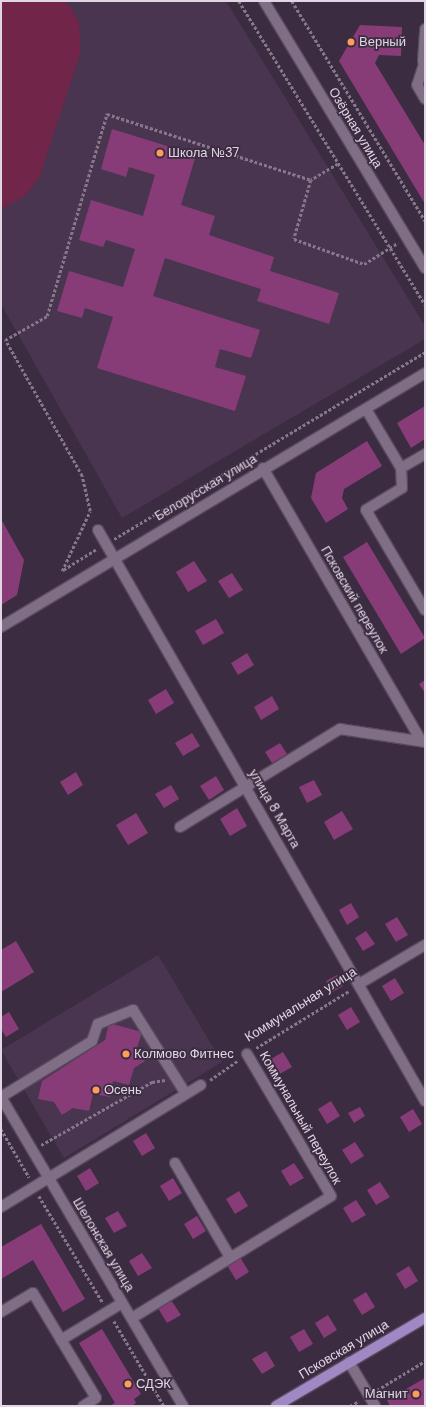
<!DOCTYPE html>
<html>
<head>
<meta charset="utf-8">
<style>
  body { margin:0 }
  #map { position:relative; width:426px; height:1407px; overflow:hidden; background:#3c2c41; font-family:"DM Sans",sans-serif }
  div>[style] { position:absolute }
  .built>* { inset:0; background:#49354f }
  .green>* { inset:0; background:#712548 }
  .building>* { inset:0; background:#873c77 }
  .path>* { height:2.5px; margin-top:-1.25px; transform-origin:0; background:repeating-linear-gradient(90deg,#86788a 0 3px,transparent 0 5px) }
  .roads { filter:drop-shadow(1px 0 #584b5d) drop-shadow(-1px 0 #584b5d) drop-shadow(0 1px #584b5d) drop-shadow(0 -1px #584b5d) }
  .minor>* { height:10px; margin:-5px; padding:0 5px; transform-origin:5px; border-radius:5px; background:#806e86 }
  .major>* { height:10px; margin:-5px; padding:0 5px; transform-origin:5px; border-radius:5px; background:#a088c5 }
  .dots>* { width:11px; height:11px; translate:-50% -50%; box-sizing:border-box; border:2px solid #3c2c41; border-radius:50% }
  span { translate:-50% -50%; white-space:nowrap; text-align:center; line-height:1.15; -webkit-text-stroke:3.5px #3c2c41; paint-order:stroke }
  .poi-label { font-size:13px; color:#e1d7e4 }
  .left { translate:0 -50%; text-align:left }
  .right { translate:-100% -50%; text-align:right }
  .street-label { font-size:13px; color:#e1d7e4 }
  .frame { position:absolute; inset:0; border:2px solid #e1d7e4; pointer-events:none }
</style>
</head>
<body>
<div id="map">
  <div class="built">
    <i style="clip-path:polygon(1px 1px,226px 1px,425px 326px,425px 339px,122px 518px,1px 304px)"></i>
    <i style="clip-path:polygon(158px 955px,222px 1062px,64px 1158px,1px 1050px)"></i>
  </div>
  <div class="green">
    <i style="clip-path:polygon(1px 1px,63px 1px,71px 7px,79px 22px,80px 38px,80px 54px,39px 178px,25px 196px,1px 209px)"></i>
  </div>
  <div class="building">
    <i style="clip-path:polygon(360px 25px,402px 27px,401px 56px,379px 55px,375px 63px,425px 145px,425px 204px,339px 61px)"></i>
    <i style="clip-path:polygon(112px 129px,196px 155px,181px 205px,215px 216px,209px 235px,274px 257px,270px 271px,339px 293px,329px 324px,257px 301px,261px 289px,165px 258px,153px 296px,260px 330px,251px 358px,220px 349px,215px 367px,246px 376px,235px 411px,97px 368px,113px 317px,85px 308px,82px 318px,57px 311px,69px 271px,123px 287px,135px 249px,106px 240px,103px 247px,79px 240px,91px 200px,143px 216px,155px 175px,129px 167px,126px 177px,101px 169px)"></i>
    <i style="clip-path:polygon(425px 406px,425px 439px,411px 448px,397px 423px)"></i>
    <i style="clip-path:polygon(367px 441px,382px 466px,344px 489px,342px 498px,348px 509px,326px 523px,311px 498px,316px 473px)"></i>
    <i style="clip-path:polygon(1px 519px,24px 560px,17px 595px,1px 605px)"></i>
    <i style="clip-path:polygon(367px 542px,425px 638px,401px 654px,343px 557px)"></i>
    <i style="clip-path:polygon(194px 561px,207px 581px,188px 592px,176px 572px)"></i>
    <i style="clip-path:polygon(232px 573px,243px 590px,229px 598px,218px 581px)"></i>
    <i style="clip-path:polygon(216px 619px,224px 633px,203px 645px,195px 631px)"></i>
    <i style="clip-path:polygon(247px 653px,254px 665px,238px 675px,231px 663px)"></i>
    <i style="clip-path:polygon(425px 680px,425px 693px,419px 684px)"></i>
    <i style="clip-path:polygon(166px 689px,174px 703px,156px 714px,148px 700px)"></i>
    <i style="clip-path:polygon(272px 696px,279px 709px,261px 720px,254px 707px)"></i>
    <i style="clip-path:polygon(192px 733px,200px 746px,183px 756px,175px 743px)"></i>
    <i style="clip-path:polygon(280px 743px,287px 754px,272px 763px,265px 752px)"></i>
    <i style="clip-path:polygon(76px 772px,83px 785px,68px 795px,60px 782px)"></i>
    <i style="clip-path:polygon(216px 776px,224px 790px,209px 800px,200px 786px)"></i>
    <i style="clip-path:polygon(314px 780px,322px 795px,307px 803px,299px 787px)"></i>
    <i style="clip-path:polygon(171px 785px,179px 799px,164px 808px,155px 794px)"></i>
    <i style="clip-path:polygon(237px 808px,247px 826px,230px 836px,220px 819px)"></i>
    <i style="clip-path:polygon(342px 811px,353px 829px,334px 840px,324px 822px)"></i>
    <i style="clip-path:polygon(136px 813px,148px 833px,128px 845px,116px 825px)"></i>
    <i style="clip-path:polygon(351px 903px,359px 917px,347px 925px,339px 910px)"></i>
    <i style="clip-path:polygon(397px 917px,408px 935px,396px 942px,385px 924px)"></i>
    <i style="clip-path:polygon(366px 931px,375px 944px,363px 951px,355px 938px)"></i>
    <i style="clip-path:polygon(16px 941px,34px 972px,1px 992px,1px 950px)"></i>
    <i style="clip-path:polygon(337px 975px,343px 986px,333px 992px,326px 981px)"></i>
    <i style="clip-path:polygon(395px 978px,404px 993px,391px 1001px,382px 986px)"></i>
    <i style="clip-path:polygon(351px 1007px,360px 1022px,347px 1030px,338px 1015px)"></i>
    <i style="clip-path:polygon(9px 1012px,19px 1029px,6px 1037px,1px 1029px,1px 1017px)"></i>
    <i style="clip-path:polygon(109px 1023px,142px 1032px,137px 1048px,145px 1061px,134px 1068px,129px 1085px,113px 1081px,110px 1097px,93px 1094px,89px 1111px,73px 1108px,62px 1115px,54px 1102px,38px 1099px,42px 1081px,105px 1040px)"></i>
    <i style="clip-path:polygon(283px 1052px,292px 1067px,278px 1075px,269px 1060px)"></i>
    <i style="clip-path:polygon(331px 1101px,340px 1116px,327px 1124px,318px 1109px)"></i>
    <i style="clip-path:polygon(360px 1107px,365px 1116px,354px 1123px,348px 1113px)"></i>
    <i style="clip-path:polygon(413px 1109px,422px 1124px,409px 1132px,400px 1117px)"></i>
    <i style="clip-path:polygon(146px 1133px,155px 1148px,142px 1156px,133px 1141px)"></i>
    <i style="clip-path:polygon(355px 1142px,364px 1156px,351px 1164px,342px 1150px)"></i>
    <i style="clip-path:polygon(294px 1163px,304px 1178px,290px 1186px,281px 1171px)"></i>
    <i style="clip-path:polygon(90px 1168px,99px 1183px,86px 1191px,77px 1176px)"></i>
    <i style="clip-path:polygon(173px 1178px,182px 1193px,169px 1201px,160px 1186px)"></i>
    <i style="clip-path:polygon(380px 1182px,390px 1197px,376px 1205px,367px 1190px)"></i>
    <i style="clip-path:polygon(239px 1191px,248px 1206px,235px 1214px,226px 1199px)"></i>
    <i style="clip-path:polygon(356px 1200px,366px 1215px,352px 1223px,343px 1208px)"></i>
    <i style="clip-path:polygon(118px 1211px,127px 1226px,114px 1233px,105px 1218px)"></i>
    <i style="clip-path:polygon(197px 1216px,206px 1231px,193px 1239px,184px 1224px)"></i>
    <i style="clip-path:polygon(41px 1224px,85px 1299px,63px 1312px,33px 1260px,1px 1279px,1px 1247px)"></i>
    <i style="clip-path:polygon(142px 1253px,152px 1268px,138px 1276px,129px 1261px)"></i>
    <i style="clip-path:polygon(240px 1257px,249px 1272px,236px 1280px,227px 1265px)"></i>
    <i style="clip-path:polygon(409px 1266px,418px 1281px,405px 1289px,396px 1274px)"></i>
    <i style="clip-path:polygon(366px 1292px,375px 1307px,362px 1315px,353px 1300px)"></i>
    <i style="clip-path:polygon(171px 1300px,181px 1315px,167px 1323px,158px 1308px)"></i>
    <i style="clip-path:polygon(328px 1315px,337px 1330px,324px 1338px,315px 1323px)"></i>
    <i style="clip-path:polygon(102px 1329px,141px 1394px,134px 1399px,136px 1403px,132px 1406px,110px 1406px,115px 1403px,79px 1343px)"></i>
    <i style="clip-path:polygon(304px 1329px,313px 1344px,299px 1352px,290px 1337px)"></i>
    <i style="clip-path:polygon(266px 1351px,275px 1366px,262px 1374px,252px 1359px)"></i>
    <i style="clip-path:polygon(425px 1378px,425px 1406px,390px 1406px,387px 1400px)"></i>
  </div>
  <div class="path">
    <i style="left:239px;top:1px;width:356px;rotate:58.5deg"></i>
    <i style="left:292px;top:1px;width:257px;rotate:58.8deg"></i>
    <i style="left:338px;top:164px;width:31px;rotate:149deg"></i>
    <i style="left:311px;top:180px;width:61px;rotate:106.1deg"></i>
    <i style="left:294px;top:239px;width:74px;rotate:19.7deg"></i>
    <i style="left:364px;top:264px;width:40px;rotate:-32deg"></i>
    <i style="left:114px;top:539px;width:363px;rotate:-31deg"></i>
    <i style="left:96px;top:550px;width:40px;rotate:148deg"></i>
    <i style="left:62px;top:571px;width:66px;rotate:-65deg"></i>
    <i style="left:90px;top:511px;width:36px;rotate:-103deg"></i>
    <i style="left:82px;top:476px;width:156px;rotate:-119.5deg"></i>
    <i style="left:5px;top:340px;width:48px;rotate:-29.7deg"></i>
    <i style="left:47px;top:316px;width:211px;rotate:-73.5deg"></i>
    <i style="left:107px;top:114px;width:214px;rotate:17.9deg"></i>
    <i style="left:256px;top:1048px;width:109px;rotate:-31.5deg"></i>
    <i style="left:210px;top:1080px;width:35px;rotate:-35deg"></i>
    <i style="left:1px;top:1129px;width:56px;rotate:59.7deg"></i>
    <i style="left:41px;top:1145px;width:128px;rotate:-29.6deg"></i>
    <i style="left:152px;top:1082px;width:13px;rotate:-9deg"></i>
    <i style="left:39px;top:1196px;width:125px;rotate:59.1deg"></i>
    <i style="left:114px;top:1321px;width:99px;rotate:59.5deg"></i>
    <i style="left:377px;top:1390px;width:56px;rotate:-31.1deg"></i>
    <i style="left:350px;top:1406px;width:10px;rotate:-29deg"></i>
  </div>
  <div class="roads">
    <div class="minor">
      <i style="left:264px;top:1px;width:312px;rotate:58.9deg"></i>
      <i style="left:423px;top:61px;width:32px;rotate:-86deg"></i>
      <i style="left:425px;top:61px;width:25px;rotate:108deg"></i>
      <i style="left:417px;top:85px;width:16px;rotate:60deg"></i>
      <i style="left:366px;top:409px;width:69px;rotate:59.3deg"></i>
      <i style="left:401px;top:468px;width:20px;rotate:87deg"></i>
      <i style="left:402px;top:488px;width:42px;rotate:148.6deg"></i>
      <i style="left:366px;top:510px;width:116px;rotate:59.5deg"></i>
      <i style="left:263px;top:468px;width:315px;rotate:59.9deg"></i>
      <i style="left:401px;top:468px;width:28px;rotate:-30deg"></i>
      <i style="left:98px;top:530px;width:658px;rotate:60.2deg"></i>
      <i style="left:1px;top:627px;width:494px;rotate:-30.9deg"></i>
      <i style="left:180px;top:827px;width:188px;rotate:-31.5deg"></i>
      <i style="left:340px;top:729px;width:86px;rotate:8.7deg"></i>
      <i style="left:359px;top:984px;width:77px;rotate:-30.6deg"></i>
      <i style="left:1px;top:1097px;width:359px;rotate:59.5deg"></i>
      <i style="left:1px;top:1097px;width:107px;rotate:-31.6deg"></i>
      <i style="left:92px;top:1041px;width:18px;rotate:-71deg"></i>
      <i style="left:98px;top:1024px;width:38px;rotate:-22deg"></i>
      <i style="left:133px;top:1010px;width:99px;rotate:57.8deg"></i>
      <i style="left:175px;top:1163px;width:109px;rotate:59.7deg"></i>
      <i style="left:1px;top:1207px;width:234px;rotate:-31.4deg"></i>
      <i style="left:1px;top:1312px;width:37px;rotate:-31deg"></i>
      <i style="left:33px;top:1293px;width:122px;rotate:59deg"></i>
      <i style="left:96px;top:1398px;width:15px;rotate:148deg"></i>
      <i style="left:132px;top:1318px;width:233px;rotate:-31.5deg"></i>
      <i style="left:331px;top:1196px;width:165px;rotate:-120.6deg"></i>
      <i style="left:61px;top:1340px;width:71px;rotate:-31.2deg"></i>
      <i style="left:349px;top:1362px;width:51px;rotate:59.4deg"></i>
    </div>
    <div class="major">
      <i style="left:276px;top:1406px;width:173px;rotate:-30.6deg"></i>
    </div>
  </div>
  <div class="dots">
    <i style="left:351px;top:42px;background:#ff9b5b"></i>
    <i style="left:160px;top:153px;background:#ff9b5b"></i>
    <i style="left:126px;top:1054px;background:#ff9b5b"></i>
    <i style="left:96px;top:1090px;background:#ff9b5b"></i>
    <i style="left:128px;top:1384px;background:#ff9b5b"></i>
    <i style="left:416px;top:1394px;background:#ff9b5b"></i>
  </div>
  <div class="poi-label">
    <span class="left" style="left:359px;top:42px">Верный</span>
    <span class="left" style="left:168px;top:153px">Школа №37</span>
    <span class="left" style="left:134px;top:1054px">Колмово Фитнес</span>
    <span class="left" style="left:104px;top:1090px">Осень</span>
    <span class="left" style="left:136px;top:1384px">СДЭК</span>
    <span class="right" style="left:408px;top:1394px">Магнит</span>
  </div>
  <div class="street-label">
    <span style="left:355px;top:128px;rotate:59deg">Озёрная улица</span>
    <span style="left:206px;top:488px;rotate:-31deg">Белорусская улица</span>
    <span style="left:354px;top:600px;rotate:60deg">Псковский переулок</span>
    <span style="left:274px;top:809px;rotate:60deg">улица 8 Марта</span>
    <span style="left:301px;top:1005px;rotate:-32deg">Коммунальная улица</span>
    <span style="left:300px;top:1118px;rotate:60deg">Коммунальный переулок</span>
    <span style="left:103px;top:1245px;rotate:59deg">Шелонская улица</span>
    <span style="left:344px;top:1350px;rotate:-31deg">Псковская улица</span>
  </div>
  <div class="frame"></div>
</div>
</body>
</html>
